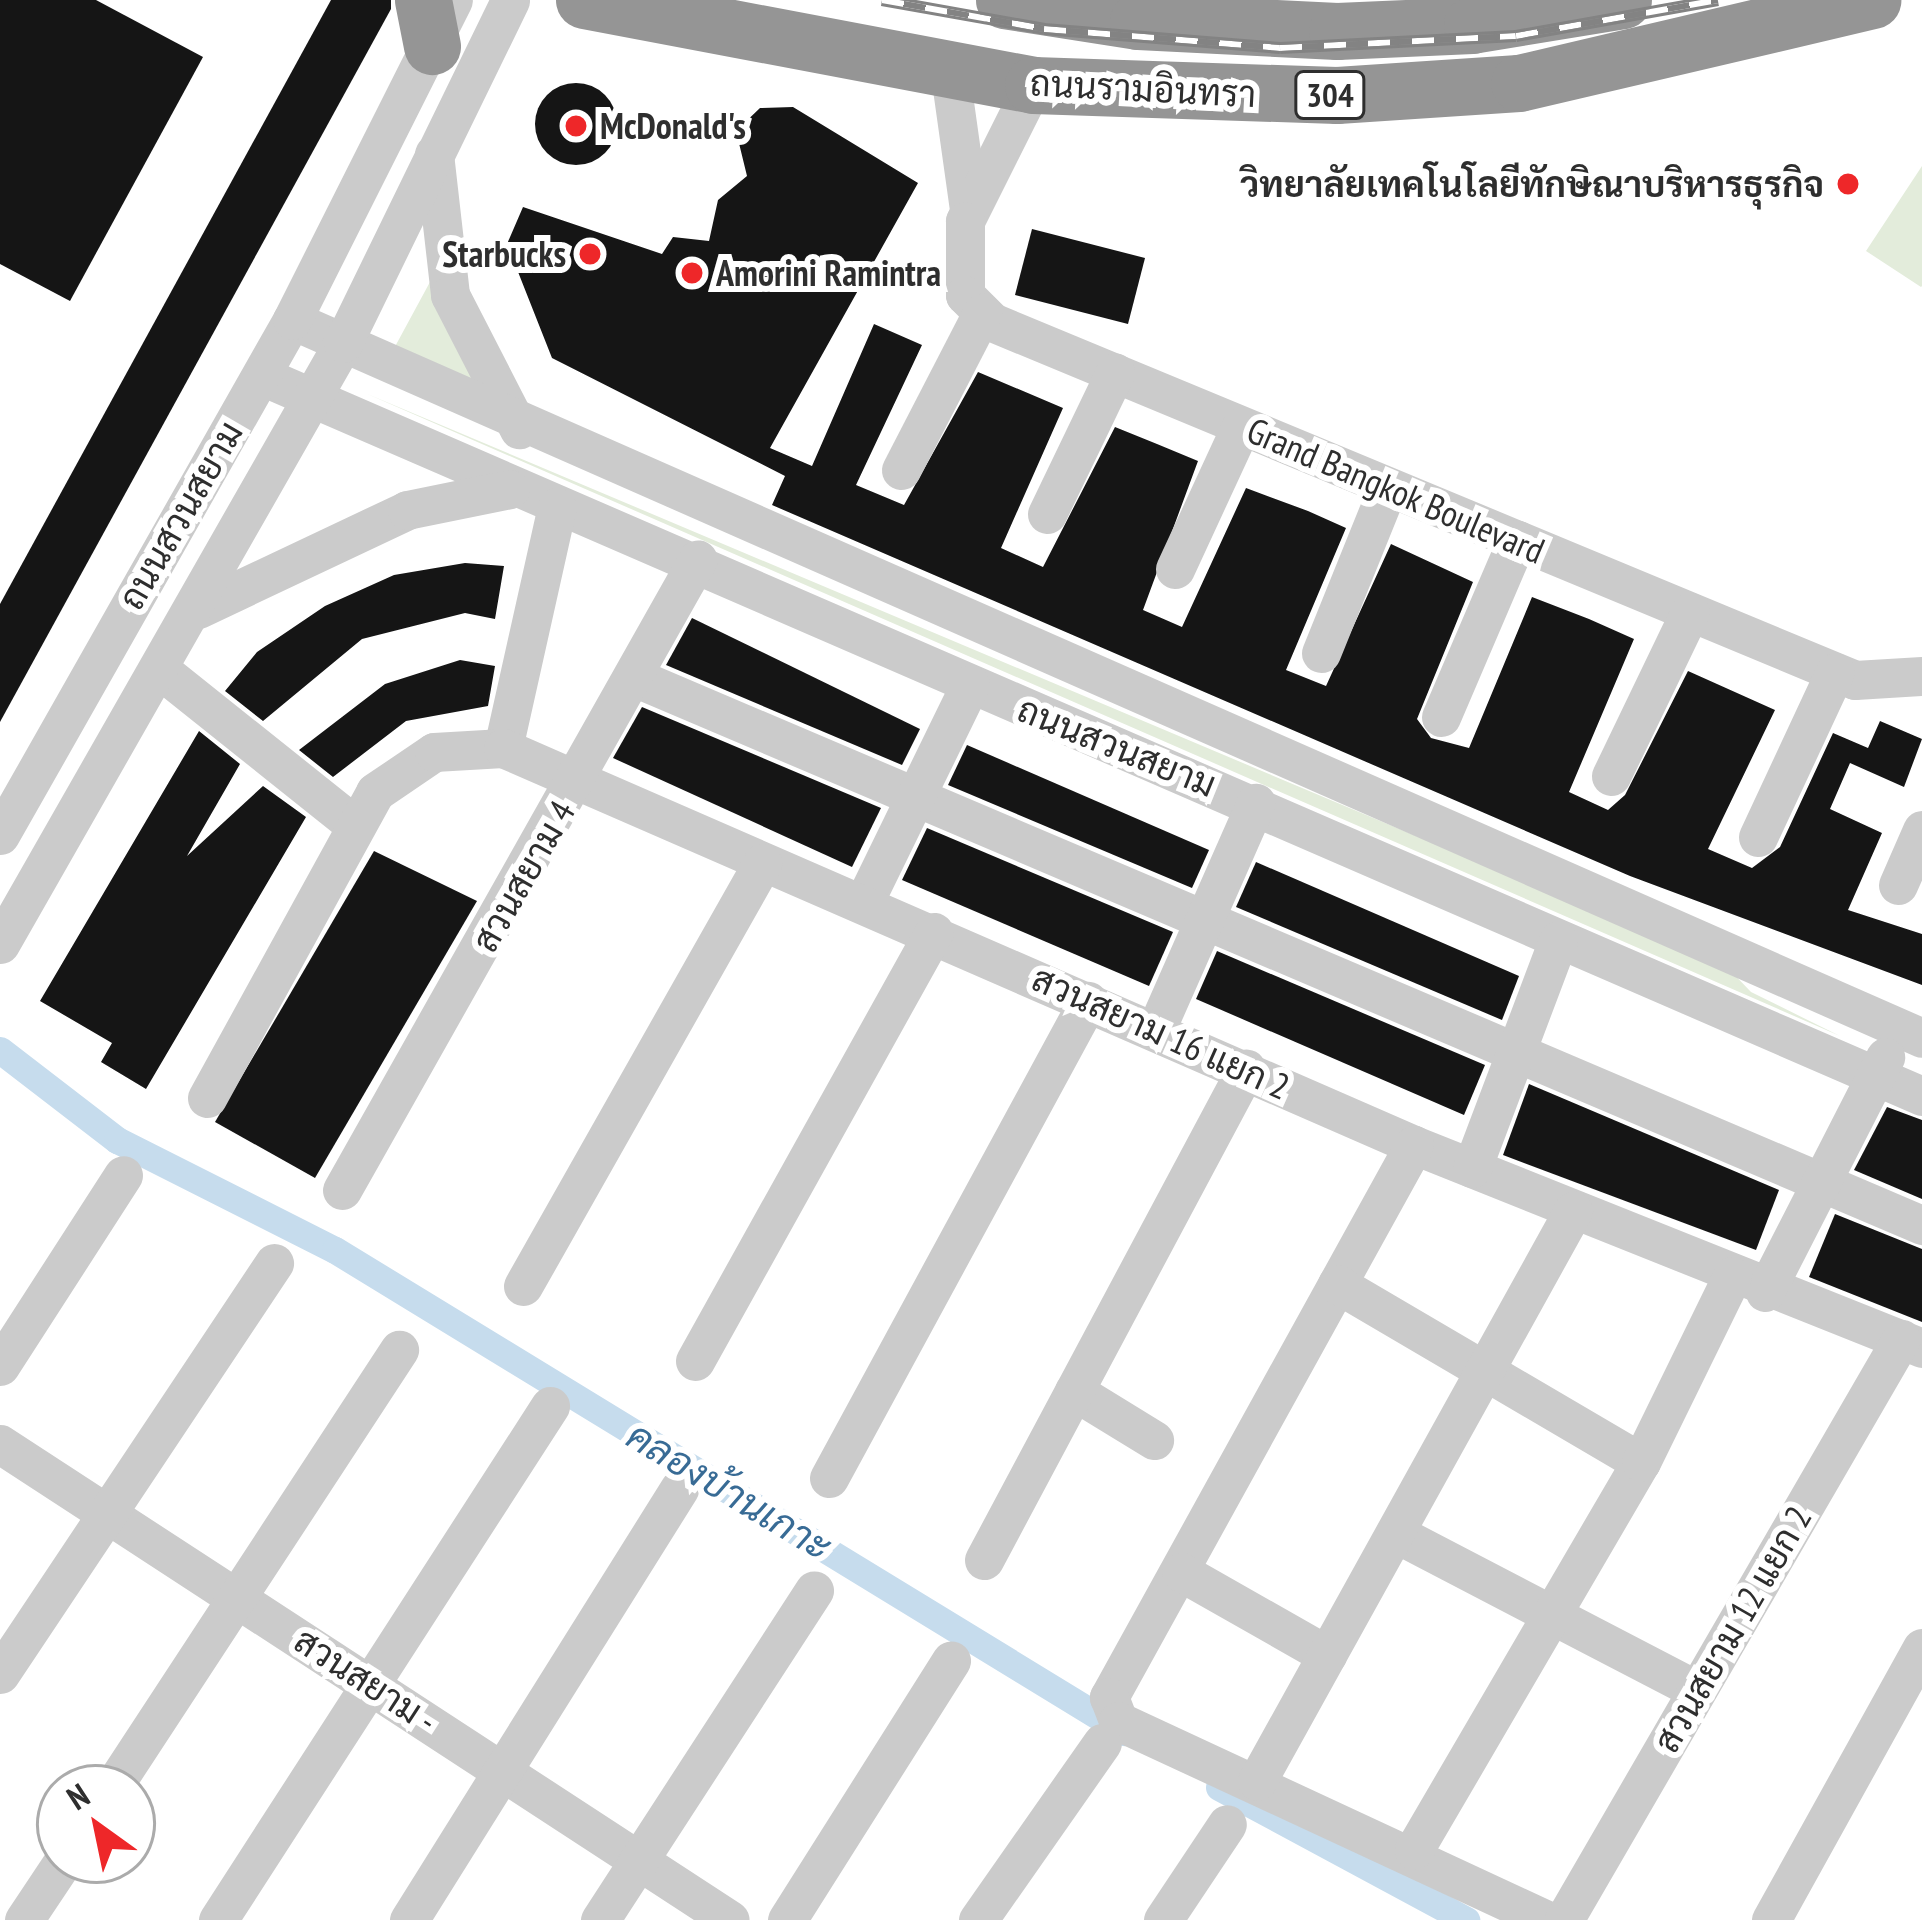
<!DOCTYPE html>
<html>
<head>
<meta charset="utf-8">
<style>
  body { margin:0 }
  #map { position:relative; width:1922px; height:1920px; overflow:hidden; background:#fff; font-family:"PT Sans Narrow",Sarabun,sans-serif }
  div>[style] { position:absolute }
  .green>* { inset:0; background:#e3ecdb }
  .canal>* { height:27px; margin:-13.5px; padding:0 13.5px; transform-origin:13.5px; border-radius:13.5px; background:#c6dced }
  .building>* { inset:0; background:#151515 }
  .round { border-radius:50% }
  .minor>* { height:39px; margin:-19.5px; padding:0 19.5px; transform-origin:19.5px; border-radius:19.5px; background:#cbcbcb }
  .highway>* { height:57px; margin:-28.5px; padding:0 28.5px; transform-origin:28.5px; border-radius:28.5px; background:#959595 }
  .rail>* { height:12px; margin-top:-6px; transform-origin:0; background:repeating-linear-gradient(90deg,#fff 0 22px,#838383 0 44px); box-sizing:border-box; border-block:3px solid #838383 }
  .dots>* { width:33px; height:33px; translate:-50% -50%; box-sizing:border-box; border:6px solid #fff; border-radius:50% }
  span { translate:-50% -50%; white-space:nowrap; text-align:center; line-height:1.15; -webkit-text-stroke:12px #fff; paint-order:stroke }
  .shield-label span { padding:3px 9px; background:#fff; border:3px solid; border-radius:9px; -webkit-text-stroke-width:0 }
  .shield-label { font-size:33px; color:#2e2e2e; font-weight:700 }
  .street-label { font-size:36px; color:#2e2e2e }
  .poi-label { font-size:36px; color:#2e2e2e; font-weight:700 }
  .left { translate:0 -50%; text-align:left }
  .right { translate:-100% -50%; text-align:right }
  .water-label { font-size:39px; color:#386b95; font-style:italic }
  .north { position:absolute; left:36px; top:1764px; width:120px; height:120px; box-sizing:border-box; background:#fff; border:3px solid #ababab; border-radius:50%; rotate:327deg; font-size:33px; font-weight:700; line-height:48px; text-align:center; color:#2e2e2e }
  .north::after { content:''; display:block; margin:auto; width:42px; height:54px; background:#ee2729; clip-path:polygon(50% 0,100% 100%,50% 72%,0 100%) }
</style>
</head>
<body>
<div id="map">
  <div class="green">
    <i style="clip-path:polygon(1922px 166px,1922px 286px,1921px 287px,1866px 251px)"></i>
    <i style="clip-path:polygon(437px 269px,454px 334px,478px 393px,391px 354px)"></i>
    <i style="clip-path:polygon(365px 393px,1727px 967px,1751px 992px,1840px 1036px)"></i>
  </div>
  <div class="canal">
    <i style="left:0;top:1050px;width:148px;rotate:37.6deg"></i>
    <i style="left:117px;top:1140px;width:244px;rotate:26.8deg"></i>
    <i style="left:335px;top:1250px;width:925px;rotate:31.42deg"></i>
    <i style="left:1219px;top:1787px;width:281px;rotate:28.3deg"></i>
  </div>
  <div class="building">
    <i style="clip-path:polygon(0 0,96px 0,203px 57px,70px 301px,0 264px)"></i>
    <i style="clip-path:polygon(331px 0,391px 0,391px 9px,0 722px,0 604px)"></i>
    <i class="round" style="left:535px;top:83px;width:82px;height:82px"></i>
    <i style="clip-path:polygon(793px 107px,918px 183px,770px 448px,812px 466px,874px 324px,922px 345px,856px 485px,904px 505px,978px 372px,1063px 408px,1001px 548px,1043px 567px,1115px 427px,1157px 444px,1198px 461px,1143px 610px,1182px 627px,1246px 488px,1308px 511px,1346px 528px,1286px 670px,1326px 686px,1391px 544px,1473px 582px,1417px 719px,1431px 738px,1469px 748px,1532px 597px,1589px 619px,1634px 639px,1569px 792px,1608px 810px,1625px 795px,1688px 671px,1775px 710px,1708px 849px,1752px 868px,1780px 847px,1833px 733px,1868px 748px,1880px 721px,1922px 739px,1904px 787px,1850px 763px,1830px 809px,1882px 833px,1848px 910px,1922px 934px,1922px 985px,1630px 876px,772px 505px,785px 476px,552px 358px,507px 244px,523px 207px,662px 254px,673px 237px,709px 241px,718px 200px,747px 176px,736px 131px,760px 108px)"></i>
    <i style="clip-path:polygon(1032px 229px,1145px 258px,1128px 324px,1015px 295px)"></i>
    <i style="clip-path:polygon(465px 563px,504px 566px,495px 619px,465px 613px,362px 639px,263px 721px,225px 691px,257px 652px,325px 606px,394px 575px)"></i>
    <i style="clip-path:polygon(692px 618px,920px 729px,902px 765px,666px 665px)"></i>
    <i style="clip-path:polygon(460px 660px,495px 666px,488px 706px,406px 721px,333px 777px,299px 750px,385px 684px)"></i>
    <i style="clip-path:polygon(642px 707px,881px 808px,852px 867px,613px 758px)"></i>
    <i style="clip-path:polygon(199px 731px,240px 764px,187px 856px,263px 786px,306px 817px,146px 1089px,101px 1062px,112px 1043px,40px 1001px)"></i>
    <i style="clip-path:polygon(967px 745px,1209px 850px,1192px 888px,948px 785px)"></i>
    <i style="clip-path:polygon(927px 828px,1173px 932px,1149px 986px,902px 880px)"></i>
    <i style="clip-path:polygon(374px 851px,477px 901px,315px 1178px,215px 1122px)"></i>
    <i style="clip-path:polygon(1256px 862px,1519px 976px,1502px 1020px,1236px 907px)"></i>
    <i style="clip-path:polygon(1217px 951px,1485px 1065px,1464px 1115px,1196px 999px)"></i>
    <i style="clip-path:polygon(1529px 1084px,1779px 1190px,1756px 1250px,1503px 1155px)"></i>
    <i style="clip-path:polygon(1887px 1107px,1922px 1120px,1922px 1199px,1854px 1170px)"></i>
    <i style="clip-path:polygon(1835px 1214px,1922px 1249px,1922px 1322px,1809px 1277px)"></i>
  </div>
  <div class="minor">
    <i style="left:950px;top:74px;width:136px;rotate:82deg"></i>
    <i style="left:1033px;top:85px;width:152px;rotate:116.6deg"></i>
    <i style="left:965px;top:221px;width:74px;rotate:90deg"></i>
    <i style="left:965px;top:295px;width:38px;rotate:45deg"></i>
    <i style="left:992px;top:322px;width:934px;rotate:22.53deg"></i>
    <i style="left:1855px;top:680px;width:67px;rotate:-3.4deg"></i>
    <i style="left:434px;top:154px;width:142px;rotate:83.5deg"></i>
    <i style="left:450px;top:295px;width:151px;rotate:62.8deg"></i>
    <i style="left:292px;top:320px;width:1781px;rotate:23.77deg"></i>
    <i style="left:262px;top:376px;width:1809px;rotate:23.45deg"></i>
    <i style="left:901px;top:470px;width:177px;rotate:-62.7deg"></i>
    <i style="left:1047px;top:514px;width:157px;rotate:-64.3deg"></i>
    <i style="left:1175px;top:569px;width:157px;rotate:-65.2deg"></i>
    <i style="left:198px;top:609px;width:231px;rotate:-25.3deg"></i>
    <i style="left:407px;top:510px;width:105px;rotate:-11.5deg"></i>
    <i style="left:1321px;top:653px;width:179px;rotate:-68deg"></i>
    <i style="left:163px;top:672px;width:242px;rotate:38.6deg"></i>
    <i style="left:634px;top:677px;width:1400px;rotate:23.05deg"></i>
    <i style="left:1441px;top:717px;width:193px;rotate:-66.8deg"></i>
    <i style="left:503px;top:748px;width:247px;rotate:-77.4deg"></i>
    <i style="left:1611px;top:776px;width:182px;rotate:-64.3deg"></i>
    <i style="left:0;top:835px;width:592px;rotate:-60.45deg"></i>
    <i style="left:292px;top:320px;width:358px;rotate:-63.3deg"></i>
    <i style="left:1758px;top:837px;width:182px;rotate:-65deg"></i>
    <i style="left:1898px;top:885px;width:60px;rotate:-66.4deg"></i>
    <i style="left:864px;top:902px;width:242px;rotate:-64deg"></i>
    <i style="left:0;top:944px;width:692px;rotate:-60.29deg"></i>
    <i style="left:343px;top:343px;width:381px;rotate:-64deg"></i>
    <i style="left:1157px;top:1027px;width:245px;rotate:-66.2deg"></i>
    <i style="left:207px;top:1098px;width:349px;rotate:-61.2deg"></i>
    <i style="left:375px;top:792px;width:71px;rotate:-34.1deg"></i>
    <i style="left:434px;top:752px;width:69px;rotate:-3.3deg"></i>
    <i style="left:503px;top:748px;width:994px;rotate:23.55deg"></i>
    <i style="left:1414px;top:1145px;width:547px;rotate:21.78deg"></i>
    <i style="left:1414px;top:1145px;width:631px;rotate:118.92deg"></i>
    <i style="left:1109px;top:1697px;width:26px;rotate:69deg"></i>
    <i style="left:1118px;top:1721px;width:473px;rotate:24.9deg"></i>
    <i style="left:1472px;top:1168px;width:243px;rotate:-69.3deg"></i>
    <i style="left:342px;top:1190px;width:724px;rotate:-60.57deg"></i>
    <i style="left:1337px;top:1284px;width:352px;rotate:30.4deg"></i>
    <i style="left:523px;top:1286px;width:486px;rotate:-60.5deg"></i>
    <i style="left:1765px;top:1292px;width:264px;rotate:-62.9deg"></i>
    <i style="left:695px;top:1361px;width:491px;rotate:-60.9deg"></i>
    <i style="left:0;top:1366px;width:227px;rotate:-57.2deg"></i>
    <i style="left:1074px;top:1391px;width:94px;rotate:31.5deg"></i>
    <i style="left:0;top:1444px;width:871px;rotate:33.11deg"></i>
    <i style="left:829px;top:1478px;width:543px;rotate:-61.5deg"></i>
    <i style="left:1395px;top:1533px;width:340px;rotate:27.5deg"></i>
    <i style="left:984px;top:1560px;width:557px;rotate:-61.92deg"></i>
    <i style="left:1181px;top:1572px;width:168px;rotate:29.6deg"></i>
    <i style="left:0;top:1674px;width:494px;rotate:-56.3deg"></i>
    <i style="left:1257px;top:1781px;width:652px;rotate:-61deg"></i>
    <i style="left:112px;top:1788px;width:524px;rotate:-56.77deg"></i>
    <i style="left:1414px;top:1850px;width:450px;rotate:-59.7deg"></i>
    <i style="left:1641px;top:1462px;width:207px;rotate:-63.9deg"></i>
    <i style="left:24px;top:1920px;width:72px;rotate:-56.3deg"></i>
    <i style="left:218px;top:1920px;width:612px;rotate:-57.14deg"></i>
    <i style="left:409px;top:1920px;width:509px;rotate:-57.93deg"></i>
    <i style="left:600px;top:1920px;width:393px;rotate:-57deg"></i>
    <i style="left:787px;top:1920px;width:307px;rotate:-57.7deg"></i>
    <i style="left:978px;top:1920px;width:216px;rotate:-55deg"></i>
    <i style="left:1163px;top:1920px;width:115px;rotate:-56.3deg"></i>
    <i style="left:1564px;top:1920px;width:672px;rotate:-59.88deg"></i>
    <i style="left:1771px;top:1920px;width:311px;rotate:-61deg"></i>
  </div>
  <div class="highway">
    <i style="left:423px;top:0;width:47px;rotate:78.9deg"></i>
    <i style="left:584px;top:0;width:457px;rotate:10.7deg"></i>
    <i style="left:1033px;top:85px;width:304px;rotate:1.9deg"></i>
    <i style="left:1337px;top:95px;width:182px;rotate:-3.8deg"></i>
    <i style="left:1519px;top:83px;width:363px;rotate:-13.2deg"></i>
    <i style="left:1004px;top:0;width:136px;rotate:8.9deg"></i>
    <i style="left:1138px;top:21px;width:199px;rotate:2.9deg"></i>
    <i style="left:1337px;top:31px;width:135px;rotate:-2.5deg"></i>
    <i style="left:1472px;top:25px;width:153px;rotate:-9.4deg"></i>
  </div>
  <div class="rail">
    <i style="left:882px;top:0;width:165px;rotate:10.1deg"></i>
    <i style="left:1044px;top:29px;width:237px;rotate:4.6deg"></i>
    <i style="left:1280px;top:48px;width:236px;rotate:-2.9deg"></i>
    <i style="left:1516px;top:36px;width:205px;rotate:-10.1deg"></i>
  </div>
  <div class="dots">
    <i style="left:576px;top:126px;background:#ee2729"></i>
    <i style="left:1848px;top:184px;background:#ee2729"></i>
    <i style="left:590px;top:254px;background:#ee2729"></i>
    <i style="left:692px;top:273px;background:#ee2729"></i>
  </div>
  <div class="shield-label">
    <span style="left:1330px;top:95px">304</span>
  </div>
  <div class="street-label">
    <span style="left:1143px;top:88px;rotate:3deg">ถนนรามอินทรา</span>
    <span style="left:1396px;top:490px;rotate:23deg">Grand Bangkok Boulevard</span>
    <span style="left:180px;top:515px;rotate:-60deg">ถนนสวนสยาม</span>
    <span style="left:1117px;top:746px;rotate:22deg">ถนนสวนสยาม</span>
    <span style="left:523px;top:876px;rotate:-60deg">สวนสยาม 4</span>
    <span style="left:1161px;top:1032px;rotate:24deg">สวนสยาม 16 แยก 2</span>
    <span style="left:1732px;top:1629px;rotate:-60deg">สวนสยาม 12 แยก 2</span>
    <span style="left:366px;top:1680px;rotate:33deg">สวนสยาม -</span>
  </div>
  <div class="poi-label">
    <span class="left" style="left:600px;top:126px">McDonald's</span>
    <span class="right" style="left:1824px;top:184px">วิทยาลัยเทคโนโลยีทักษิณาบริหารธุรกิจ</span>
    <span class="right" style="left:566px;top:254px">Starbucks</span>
    <span class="left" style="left:716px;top:273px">Amorini Ramintra</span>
  </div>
  <div class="water-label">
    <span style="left:729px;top:1491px;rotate:31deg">คลองบ้านเกาะ</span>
  </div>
  <div class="north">N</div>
</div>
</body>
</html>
